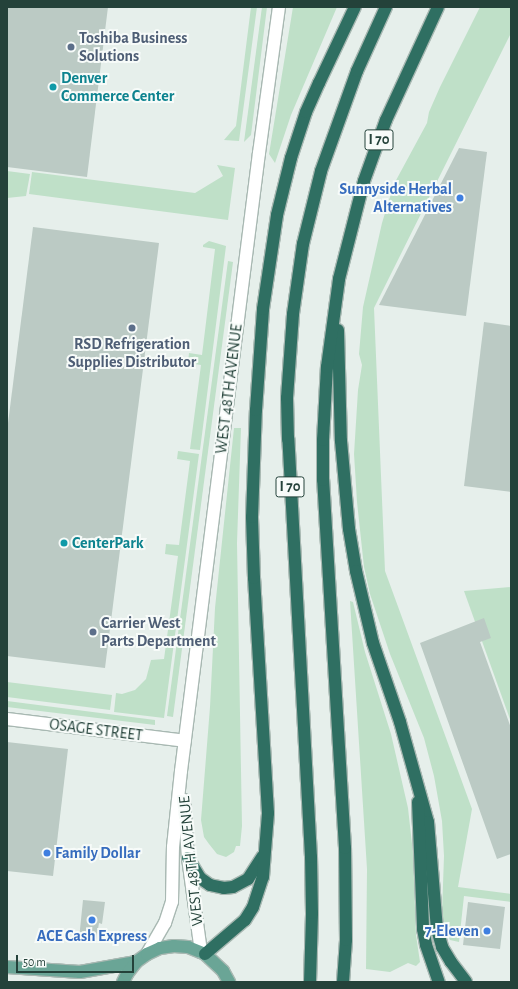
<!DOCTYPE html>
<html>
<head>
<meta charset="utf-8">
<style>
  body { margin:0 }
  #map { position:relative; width:518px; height:989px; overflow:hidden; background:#e6efeb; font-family:"Alegreya Sans",sans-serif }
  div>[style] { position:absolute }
  .green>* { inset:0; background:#bfe0c8 }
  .building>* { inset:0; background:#bbcac4 }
  .roads { filter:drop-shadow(1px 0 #a8b8b2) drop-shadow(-1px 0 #a8b8b2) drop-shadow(0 1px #a8b8b2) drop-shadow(0 -1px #a8b8b2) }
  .minor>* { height:12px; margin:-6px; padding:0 6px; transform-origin:6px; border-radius:6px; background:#fff }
  .major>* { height:12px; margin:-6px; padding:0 6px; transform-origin:6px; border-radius:6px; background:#6aa596 }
  .highway>* { height:12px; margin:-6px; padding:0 6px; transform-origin:6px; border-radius:6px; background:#2f6f62 }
  .dots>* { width:11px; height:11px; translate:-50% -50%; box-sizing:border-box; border:2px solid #f7fbf9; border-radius:50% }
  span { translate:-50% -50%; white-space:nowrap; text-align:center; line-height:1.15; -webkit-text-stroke:4px #f7fbf9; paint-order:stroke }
  .shield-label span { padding:1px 3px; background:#f7fbf9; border:1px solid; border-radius:3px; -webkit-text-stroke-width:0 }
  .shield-label { font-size:15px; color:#24423a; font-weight:700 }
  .service-label { font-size:16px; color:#4e5e75; font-weight:700 }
  .left { translate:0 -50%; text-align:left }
  .culture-label { font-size:16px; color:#0d838f; font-weight:700 }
  .shop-label { font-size:16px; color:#366cbe; font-weight:700 }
  .right { translate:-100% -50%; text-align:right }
  .street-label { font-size:16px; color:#24423a }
  .frame { position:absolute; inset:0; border:8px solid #24423a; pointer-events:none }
  .scale { position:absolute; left:16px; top:955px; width:118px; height:18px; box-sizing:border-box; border:2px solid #24423a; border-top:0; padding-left:5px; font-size:12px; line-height:14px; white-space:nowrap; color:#24423a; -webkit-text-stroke:3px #f7fbf9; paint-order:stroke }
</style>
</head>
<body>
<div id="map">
  <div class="green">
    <i style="clip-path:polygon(251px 7px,257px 7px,239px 141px,224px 140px,236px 126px)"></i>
    <i style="clip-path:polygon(262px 7px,267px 7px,251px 135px,244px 142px)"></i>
    <i style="clip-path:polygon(293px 7px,337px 7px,291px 115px,275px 163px,269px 154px)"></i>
    <i style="clip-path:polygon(480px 7px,511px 7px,511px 33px,374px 308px,385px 571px,472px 809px,458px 887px,511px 894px,511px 902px,464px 896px,459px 942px,450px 940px,443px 924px,442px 913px,444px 856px,442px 821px,434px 776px,424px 738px,390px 654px,370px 594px,364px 567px,357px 502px,354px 454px,358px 390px,362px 365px,359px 354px,363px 307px,382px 223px,394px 184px,427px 123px,429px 112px,440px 87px)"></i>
    <i style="clip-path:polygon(217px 165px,235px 168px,228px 220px,29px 194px,32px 172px,195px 193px,223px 176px)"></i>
    <i style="clip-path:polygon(7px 171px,30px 174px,26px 196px,7px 198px)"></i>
    <i style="clip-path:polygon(209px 241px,226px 246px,200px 450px,190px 449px,201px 365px,188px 363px,189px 353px,202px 355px,215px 249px,203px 247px,203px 245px)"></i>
    <i style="clip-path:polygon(228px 261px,233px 262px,173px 717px,167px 716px)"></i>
    <i style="clip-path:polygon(234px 428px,241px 428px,237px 543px,242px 826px,240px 846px,236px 846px,234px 852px,226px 857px,217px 854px,209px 844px,204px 837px,201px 820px,210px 707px,215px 608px)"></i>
    <i style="clip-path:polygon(178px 451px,199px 454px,164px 718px,114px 712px,116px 693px,122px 694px,135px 690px,146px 679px,151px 660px,164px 659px,178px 556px,165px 554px,166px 544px,179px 545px,190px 461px,177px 459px)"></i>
    <i style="clip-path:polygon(511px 587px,511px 722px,464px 591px)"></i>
    <i style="clip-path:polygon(350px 601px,353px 602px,365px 652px,391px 734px,408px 808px,413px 853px,416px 935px,420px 962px,416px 966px,408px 963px,390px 972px,366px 969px,367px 869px)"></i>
    <i style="clip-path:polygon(7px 682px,112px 695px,110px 710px,7px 697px)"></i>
    <i style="clip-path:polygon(7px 701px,155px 720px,155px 725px,7px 707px)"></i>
  </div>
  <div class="building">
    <i style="clip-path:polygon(7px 7px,108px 7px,87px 177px,7px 167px)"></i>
    <i style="clip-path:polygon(459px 148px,487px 152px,466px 316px,379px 305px)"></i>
    <i style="clip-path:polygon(33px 227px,159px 243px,105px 668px,7px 656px,7px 431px)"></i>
    <i style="clip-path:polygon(484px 322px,511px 326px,511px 492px,464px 486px)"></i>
    <i style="clip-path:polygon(484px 618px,491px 638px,480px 642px,511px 728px,511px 854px,497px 859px,420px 643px)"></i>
    <i style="clip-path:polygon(7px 742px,68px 749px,53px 876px,7px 871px)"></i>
    <i style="clip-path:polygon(83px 900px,105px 902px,102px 924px,99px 923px,96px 941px,79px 939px)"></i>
    <i style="clip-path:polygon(468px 902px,505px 907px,500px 949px,463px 945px)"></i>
  </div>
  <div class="roads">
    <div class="minor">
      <i style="left:7px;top:719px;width:179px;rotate:7deg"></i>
      <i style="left:184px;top:800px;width:58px;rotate:86.1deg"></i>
      <i style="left:188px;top:858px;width:95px;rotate:82.1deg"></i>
      <i style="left:147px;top:954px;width:36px;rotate:-60deg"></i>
      <i style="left:165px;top:923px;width:22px;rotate:-72deg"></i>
      <i style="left:172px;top:902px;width:55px;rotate:-89deg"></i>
      <i style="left:173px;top:847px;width:76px;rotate:-84deg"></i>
      <i style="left:181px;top:771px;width:623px;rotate:-82.81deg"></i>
      <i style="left:259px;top:153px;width:147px;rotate:-82.2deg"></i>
    </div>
    <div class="major">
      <i style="left:7px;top:967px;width:73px;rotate:3.9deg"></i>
      <i style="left:80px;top:972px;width:57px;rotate:-10.1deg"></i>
      <i style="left:123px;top:982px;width:9px;rotate:-63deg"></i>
      <i style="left:127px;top:974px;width:15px;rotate:-53deg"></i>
      <i style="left:136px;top:962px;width:14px;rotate:-36deg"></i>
      <i style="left:147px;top:954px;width:14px;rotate:-25deg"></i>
      <i style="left:160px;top:948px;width:14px;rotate:-8deg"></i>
      <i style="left:174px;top:946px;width:14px;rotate:4deg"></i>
      <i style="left:188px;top:947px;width:18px;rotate:22deg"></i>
      <i style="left:205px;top:954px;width:25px;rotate:43deg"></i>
      <i style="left:223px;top:971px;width:13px;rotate:61deg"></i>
    </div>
    <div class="highway">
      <i style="left:338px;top:330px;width:111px;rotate:88.5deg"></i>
      <i style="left:341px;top:441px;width:88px;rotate:84.8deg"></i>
      <i style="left:349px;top:529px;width:43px;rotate:80.5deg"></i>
      <i style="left:356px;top:571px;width:74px;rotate:76.7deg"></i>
      <i style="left:373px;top:643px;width:83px;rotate:71.1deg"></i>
      <i style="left:400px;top:722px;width:104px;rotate:74.4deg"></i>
      <i style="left:428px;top:822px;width:107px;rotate:85.2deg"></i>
      <i style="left:437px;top:929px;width:19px;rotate:74deg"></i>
      <i style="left:442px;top:947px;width:17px;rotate:59deg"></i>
      <i style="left:451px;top:962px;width:25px;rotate:53deg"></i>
      <i style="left:418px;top:802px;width:127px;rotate:87.7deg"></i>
      <i style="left:423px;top:929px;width:16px;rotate:79deg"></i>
      <i style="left:426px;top:945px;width:39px;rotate:71deg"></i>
      <i style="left:188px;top:858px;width:23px;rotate:59deg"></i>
      <i style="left:200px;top:878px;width:12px;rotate:35deg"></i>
      <i style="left:210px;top:885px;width:14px;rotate:12deg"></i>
      <i style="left:224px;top:888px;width:9px;rotate:-6deg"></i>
      <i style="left:233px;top:887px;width:17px;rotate:-28deg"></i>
      <i style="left:248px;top:879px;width:27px;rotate:-57deg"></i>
      <i style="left:205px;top:954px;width:52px;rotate:-40.4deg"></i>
      <i style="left:245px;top:920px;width:15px;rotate:-58deg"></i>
      <i style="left:253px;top:907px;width:32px;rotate:-72deg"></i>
      <i style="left:263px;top:877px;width:64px;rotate:-85.5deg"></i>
      <i style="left:268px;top:813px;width:235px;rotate:-93.4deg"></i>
      <i style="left:254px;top:578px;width:61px;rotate:-91.9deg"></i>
      <i style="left:252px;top:517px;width:107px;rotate:-87.9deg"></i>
      <i style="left:256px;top:410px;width:101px;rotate:-86deg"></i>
      <i style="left:263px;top:309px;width:95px;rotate:-81.5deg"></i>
      <i style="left:277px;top:215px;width:59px;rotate:-76.2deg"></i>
      <i style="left:291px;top:158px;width:48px;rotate:-71.9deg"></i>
      <i style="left:306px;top:112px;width:32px;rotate:-66deg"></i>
      <i style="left:319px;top:83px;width:84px;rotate:-64.7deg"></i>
      <i style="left:310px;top:982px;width:69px;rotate:-88.3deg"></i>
      <i style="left:312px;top:913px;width:56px;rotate:-91deg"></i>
      <i style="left:311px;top:857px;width:419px;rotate:-93.1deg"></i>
      <i style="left:288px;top:439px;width:41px;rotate:-91.4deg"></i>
      <i style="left:287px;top:398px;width:84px;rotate:-85.9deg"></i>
      <i style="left:293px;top:314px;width:71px;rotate:-81.9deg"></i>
      <i style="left:303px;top:244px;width:75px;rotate:-76.1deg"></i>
      <i style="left:321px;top:171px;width:106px;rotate:-70.2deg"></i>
      <i style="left:357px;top:71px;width:70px;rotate:-65.6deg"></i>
      <i style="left:343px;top:982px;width:42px;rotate:-85.9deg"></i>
      <i style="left:346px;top:940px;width:92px;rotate:-90.6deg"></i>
      <i style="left:345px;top:848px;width:369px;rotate:-93.4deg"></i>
      <i style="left:323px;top:480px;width:40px;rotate:-90deg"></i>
      <i style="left:323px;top:440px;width:73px;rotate:-86.9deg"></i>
      <i style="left:327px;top:367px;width:89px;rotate:-82.2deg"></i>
      <i style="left:339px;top:279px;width:101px;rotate:-75.7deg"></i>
      <i style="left:364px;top:181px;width:65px;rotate:-70.2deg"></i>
      <i style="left:386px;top:120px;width:124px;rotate:-65.3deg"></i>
    </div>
  </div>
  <div class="dots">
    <i style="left:71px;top:47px;background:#5c6f8a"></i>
    <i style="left:53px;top:87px;background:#0f9aa8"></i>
    <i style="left:460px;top:198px;background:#3f7fe0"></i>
    <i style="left:132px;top:328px;background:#5c6f8a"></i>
    <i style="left:64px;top:543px;background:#0f9aa8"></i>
    <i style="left:93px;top:632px;background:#5c6f8a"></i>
    <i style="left:47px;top:853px;background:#3f7fe0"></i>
    <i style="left:92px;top:920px;background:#3f7fe0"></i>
    <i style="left:487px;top:931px;background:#3f7fe0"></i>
  </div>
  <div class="shield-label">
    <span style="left:379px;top:140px">I 70</span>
    <span style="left:290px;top:487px">I 70</span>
  </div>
  <div class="service-label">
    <span class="left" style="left:79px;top:47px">Toshiba Business<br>Solutions</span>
    <span style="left:132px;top:353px">RSD Refrigeration<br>Supplies Distributor</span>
    <span class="left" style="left:101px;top:632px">Carrier West<br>Parts Department</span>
  </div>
  <div class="culture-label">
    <span class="left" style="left:61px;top:87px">Denver<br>Commerce Center</span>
    <span class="left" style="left:72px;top:543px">CenterPark</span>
  </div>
  <div class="shop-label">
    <span class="right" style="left:452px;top:198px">Sunnyside Herbal<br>Alternatives</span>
    <span class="left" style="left:55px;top:853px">Family Dollar</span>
    <span class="right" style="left:479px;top:931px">7-Eleven</span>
    <span style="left:92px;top:936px">ACE Cash Express</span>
  </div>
  <div class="street-label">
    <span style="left:229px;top:389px;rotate:-83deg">WEST 48TH AVENUE</span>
    <span style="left:96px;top:730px;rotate:7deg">OSAGE STREET</span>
    <span style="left:191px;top:861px;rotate:-96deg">WEST 48TH AVENUE</span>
  </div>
  <div class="frame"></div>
  <div class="scale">50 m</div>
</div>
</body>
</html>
